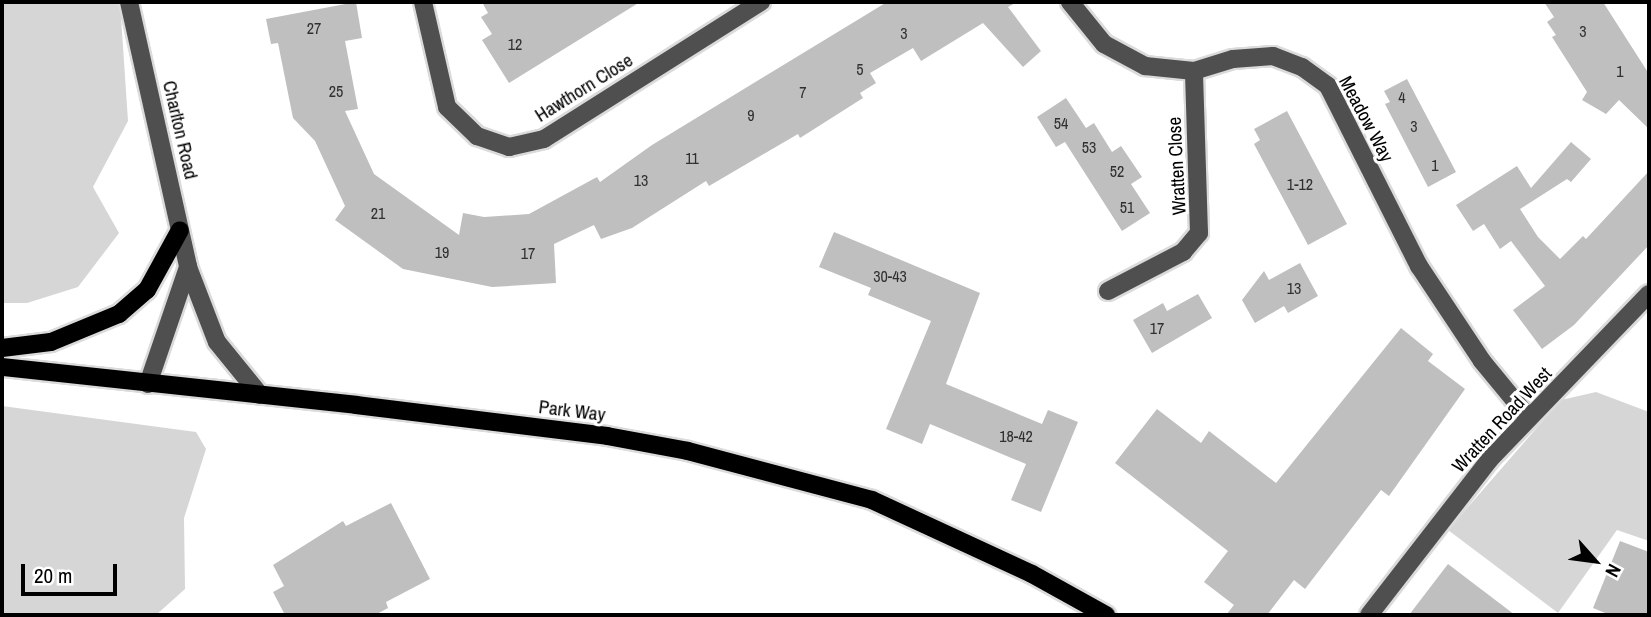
<!DOCTYPE html>
<html>
<head>
<meta charset="utf-8">
<style>
  body { margin:0 }
  #map { position:relative; width:1651px; height:617px; overflow:hidden; background:#fff; font-family:"Archivo Narrow",sans-serif }
  div>[style] { position:absolute }
  .green>* { inset:0; background:#d6d6d6 }
  .building>* { inset:0; background:#bfbfbf }
  .roads { filter:drop-shadow(2px 0 #dbdbdb) drop-shadow(-2px 0 #dbdbdb) drop-shadow(0 2px #dbdbdb) drop-shadow(0 -2px #dbdbdb) }
  .minor>* { height:18px; margin:-9px; padding:0 9px; transform-origin:9px; border-radius:9px; background:#4f4f4f }
  .major>* { height:18px; margin:-9px; padding:0 9px; transform-origin:9px; border-radius:9px; background:#000 }
  span { translate:-50% -50%; white-space:nowrap; text-align:center; line-height:1.15; -webkit-text-stroke:6px #fff; paint-order:stroke }
  .number-label { font-size:16px; color:#303030 }
  .number-label span { -webkit-text-stroke-width:0 }
  .street-label { font-size:19px; color:#000 }
  .frame { position:absolute; inset:0; border:4px solid #000; pointer-events:none }
  .north { position:absolute; left:1560px; top:526px; width:70px; height:70px; -webkit-text-stroke:5px #fff; paint-order:stroke; rotate:118deg; font-size:19px; font-weight:700; line-height:28px; text-align:center; color:#000 }
  .north::after { content:''; display:block; margin:auto; width:24px; height:32px; background:#000; clip-path:polygon(50% 0,100% 100%,50% 72%,0 100%) }
  .scale { position:absolute; left:21px; top:564px; width:96px; height:32px; box-sizing:border-box; border:4px solid #000; border-top:0; padding-left:9px; font-size:21px; line-height:24px; white-space:nowrap; color:#000; -webkit-text-stroke:5px #fff; paint-order:stroke }
</style>
</head>
<body>
<div id="map">
  <div class="green">
    <i style="clip-path:polygon(2px 2px,120px 2px,128px 121px,93px 187px,119px 233px,78px 287px,27px 303px,2px 303px)"></i>
    <i style="clip-path:polygon(1596px 392px,1649px 412px,1649px 541px,1617px 530px,1558px 613px,1448px 530px,1561px 400px)"></i>
    <i style="clip-path:polygon(2px 406px,196px 432px,206px 449px,184px 518px,185px 589px,156px 615px,2px 615px)"></i>
  </div>
  <div class="building">
    <i style="clip-path:polygon(356px 2px,362px 38px,345px 41px,358px 109px,345px 111px,374px 174px,459px 235px,463px 213px,484px 217px,529px 214px,597px 177px,600px 182px,652px 145px,887px 2px,1017px 2px,1008px 7px,1041px 51px,1023px 67px,983px 23px,921px 61px,913px 48px,870px 73px,876px 83px,860px 93px,863px 98px,800px 138px,798px 134px,709px 186px,706px 181px,632px 228px,601px 239px,594px 225px,554px 244px,556px 283px,492px 287px,403px 269px,335px 220px,345px 206px,315px 141px,293px 118px,278px 43px,271px 44px,266px 19px)"></i>
    <i style="clip-path:polygon(482px 2px,640px 2px,509px 83px,482px 40px,492px 34px,481px 17px,488px 13px)"></i>
    <i style="clip-path:polygon(1544px 2px,1603px 2px,1649px 74px,1649px 129px,1619px 100px,1606px 114px,1582px 100px,1587px 92px,1552px 37px,1556px 35px,1547px 22px,1554px 17px)"></i>
    <i style="clip-path:polygon(1407px 79px,1456px 172px,1428px 187px,1385px 104px,1390px 102px,1384px 91px)"></i>
    <i style="clip-path:polygon(1066px 98px,1086px 128px,1094px 123px,1112px 152px,1121px 146px,1142px 177px,1131px 184px,1150px 213px,1122px 231px,1065px 142px,1056px 147px,1037px 117px)"></i>
    <i style="clip-path:polygon(1287px 111px,1347px 224px,1308px 245px,1254px 144px,1260px 140px,1254px 129px)"></i>
    <i style="clip-path:polygon(1571px 142px,1591px 159px,1571px 182px,1567px 179px,1520px 209px,1538px 237px,1560px 259px,1583px 236px,1586px 239px,1649px 171px,1649px 245px,1574px 325px,1542px 349px,1513px 310px,1545px 286px,1511px 241px,1500px 249px,1484px 224px,1473px 231px,1456px 205px,1517px 166px,1531px 188px)"></i>
    <i style="clip-path:polygon(834px 232px,980px 293px,946px 384px,1042px 424px,1048px 410px,1078px 422px,1041px 512px,1011px 500px,1026px 464px,930px 424px,922px 444px,886px 429px,931px 321px,868px 295px,871px 288px,819px 267px)"></i>
    <i style="clip-path:polygon(1300px 263px,1318px 296px,1288px 313px,1284px 306px,1255px 323px,1242px 300px,1264px 271px,1269px 280px)"></i>
    <i style="clip-path:polygon(1198px 294px,1212px 318px,1152px 353px,1133px 320px,1163px 303px,1167px 311px)"></i>
    <i style="clip-path:polygon(1401px 328px,1433px 354px,1428px 361px,1465px 389px,1389px 496px,1381px 490px,1305px 589px,1294px 580px,1267px 615px,1226px 615px,1234px 605px,1204px 582px,1228px 551px,1115px 463px,1157px 409px,1201px 443px,1209px 431px,1276px 483px)"></i>
    <i style="clip-path:polygon(391px 503px,430px 579px,386px 602px,388px 608px,375px 615px,285px 615px,273px 592px,284px 586px,273px 565px,343px 521px,346px 526px)"></i>
    <i style="clip-path:polygon(1620px 541px,1649px 552px,1649px 615px,1610px 615px,1593px 608px)"></i>
    <i style="clip-path:polygon(1448px 564px,1515px 615px,1409px 615px)"></i>
  </div>
  <div class="roads">
    <div class="minor">
      <i style="left:129px;top:2px;width:271px;rotate:77.4deg"></i>
      <i style="left:188px;top:267px;width:80px;rotate:68.9deg"></i>
      <i style="left:217px;top:342px;width:68px;rotate:50.9deg"></i>
      <i style="left:423px;top:2px;width:108px;rotate:77.1deg"></i>
      <i style="left:447px;top:107px;width:42px;rotate:44deg"></i>
      <i style="left:477px;top:136px;width:34px;rotate:19deg"></i>
      <i style="left:509px;top:147px;width:36px;rotate:-13deg"></i>
      <i style="left:544px;top:139px;width:257px;rotate:-32.3deg"></i>
      <i style="left:1070px;top:2px;width:54px;rotate:51deg"></i>
      <i style="left:1104px;top:44px;width:47px;rotate:28.2deg"></i>
      <i style="left:1145px;top:66px;width:49px;rotate:5.8deg"></i>
      <i style="left:1194px;top:71px;width:41px;rotate:-17.1deg"></i>
      <i style="left:1233px;top:59px;width:40px;rotate:-4.3deg"></i>
      <i style="left:1273px;top:56px;width:31px;rotate:21deg"></i>
      <i style="left:1302px;top:67px;width:32px;rotate:36deg"></i>
      <i style="left:1328px;top:86px;width:202px;rotate:63.2deg"></i>
      <i style="left:1419px;top:266px;width:114px;rotate:56.4deg"></i>
      <i style="left:1482px;top:361px;width:74px;rotate:50.5deg"></i>
      <i style="left:1108px;top:291px;width:85px;rotate:-27.5deg"></i>
      <i style="left:1183px;top:252px;width:25px;rotate:-50deg"></i>
      <i style="left:1199px;top:233px;width:162px;rotate:-91.8deg"></i>
      <i style="left:148px;top:384px;width:124px;rotate:-71.1deg"></i>
      <i style="left:1369px;top:615px;width:197px;rotate:-52.2deg"></i>
      <i style="left:1490px;top:459px;width:229px;rotate:-46.1deg"></i>
    </div>
    <div class="major">
      <i style="left:2px;top:348px;width:49px;rotate:-7deg"></i>
      <i style="left:51px;top:342px;width:74px;rotate:-22.4deg"></i>
      <i style="left:119px;top:314px;width:37px;rotate:-41deg"></i>
      <i style="left:147px;top:290px;width:68px;rotate:-61.2deg"></i>
      <i style="left:2px;top:367px;width:356px;rotate:6.1deg"></i>
      <i style="left:356px;top:405px;width:253px;rotate:7deg"></i>
      <i style="left:607px;top:436px;width:82px;rotate:10.5deg"></i>
      <i style="left:688px;top:451px;width:190px;rotate:14.9deg"></i>
      <i style="left:872px;top:500px;width:176px;rotate:24.8deg"></i>
      <i style="left:1032px;top:574px;width:85px;rotate:29deg"></i>
    </div>
  </div>
  <div class="number-label">
    <span style="left:314px;top:28px">27</span>
    <span style="left:1583px;top:31px">3</span>
    <span style="left:904px;top:33px">3</span>
    <span style="left:515px;top:44px">12</span>
    <span style="left:860px;top:69px">5</span>
    <span style="left:1620px;top:71px">1</span>
    <span style="left:336px;top:91px">25</span>
    <span style="left:803px;top:92px">7</span>
    <span style="left:1402px;top:97px">4</span>
    <span style="left:751px;top:115px">9</span>
    <span style="left:1061px;top:123px">54</span>
    <span style="left:1414px;top:126px">3</span>
    <span style="left:1089px;top:147px">53</span>
    <span style="left:692px;top:158px">11</span>
    <span style="left:1435px;top:165px">1</span>
    <span style="left:1117px;top:171px">52</span>
    <span style="left:641px;top:180px">13</span>
    <span style="left:1300px;top:184px">1-12</span>
    <span style="left:1127px;top:207px">51</span>
    <span style="left:378px;top:213px">21</span>
    <span style="left:442px;top:252px">19</span>
    <span style="left:528px;top:253px">17</span>
    <span style="left:890px;top:276px">30-43</span>
    <span style="left:1294px;top:288px">13</span>
    <span style="left:1157px;top:328px">17</span>
    <span style="left:1016px;top:436px">18-42</span>
  </div>
  <div class="street-label">
    <span style="left:584px;top:88px;rotate:-32deg">Hawthorn Close</span>
    <span style="left:1366px;top:119px;rotate:62deg">Meadow Way</span>
    <span style="left:180px;top:130px;rotate:77deg">Charlton Road</span>
    <span style="left:1177px;top:166px;rotate:-93deg">Wratten Close</span>
    <span style="left:572px;top:411px;rotate:7deg">Park Way</span>
    <span style="left:1502px;top:420px;rotate:-47deg">Wratten Road West</span>
  </div>
  <div class="frame"></div>
  <div class="north">N</div>
  <div class="scale">20 m</div>
</div>
</body>
</html>
